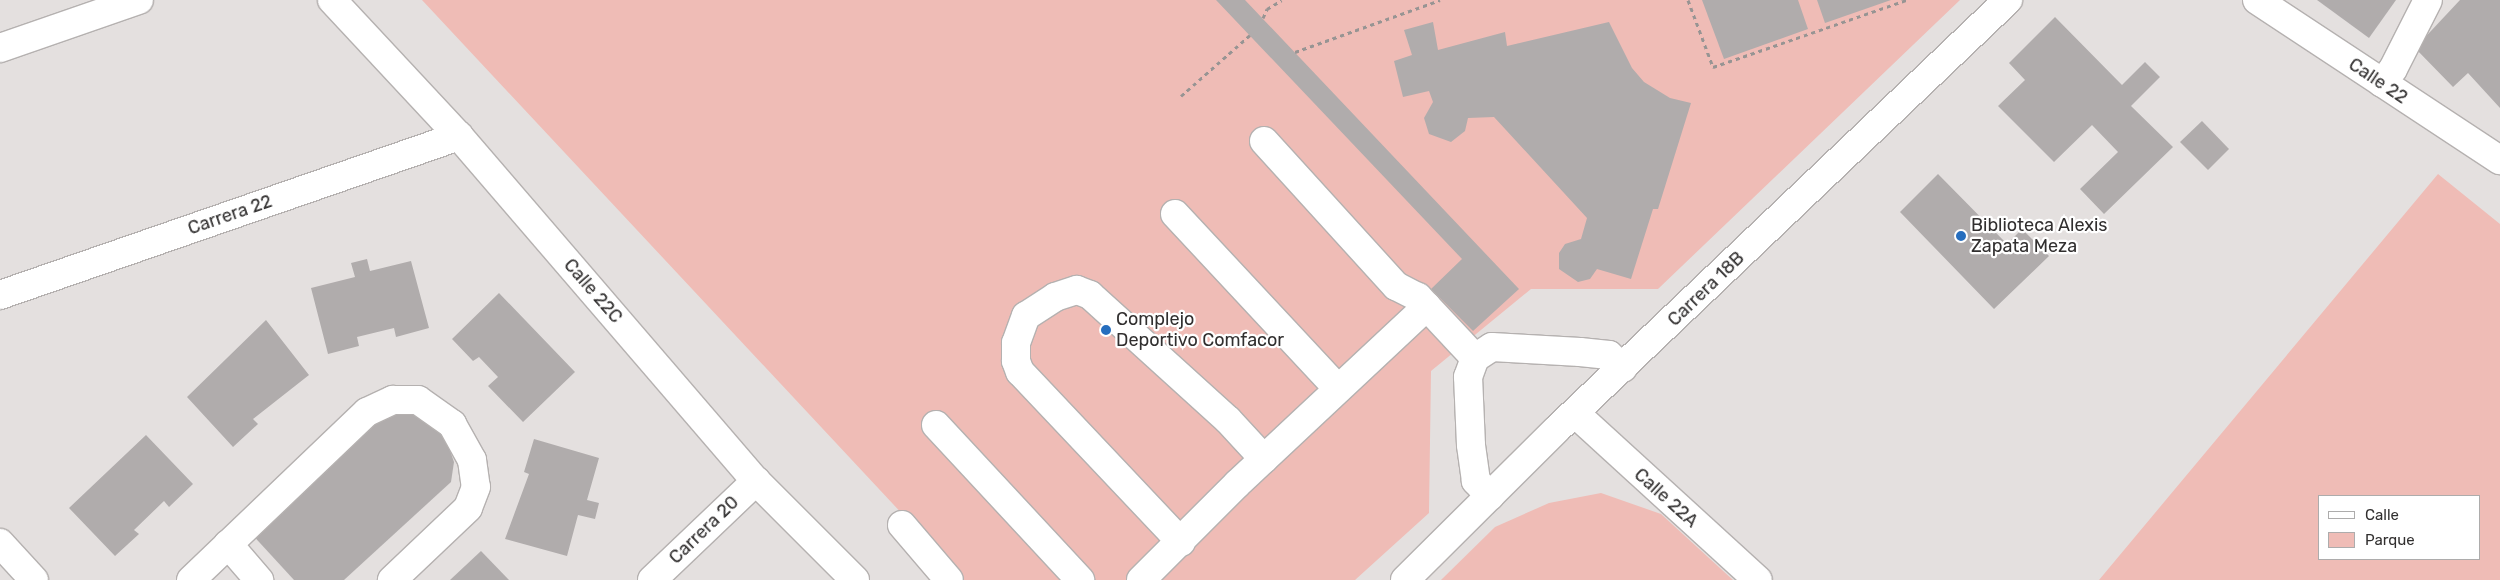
<!DOCTYPE html>
<html>
<head>
<meta charset="utf-8">
<style>
  body { margin:0 }
  #map { position:relative; width:2500px; height:580px; overflow:hidden; background:#e4e0df; font-family:Rubik,sans-serif }
  div>[style] { position:absolute }
  .green>* { inset:0; background:#efbcb6 }
  .building>* { inset:0; background:#b0acac }
  .path>* { height:3px; margin-top:-1.5px; transform-origin:0; background:repeating-linear-gradient(90deg,#979493 0 4px,transparent 0 8px) }
  .roads { filter:drop-shadow(1px 0 #b5b1b0) drop-shadow(-1px 0 #b5b1b0) drop-shadow(0 1px #b5b1b0) drop-shadow(0 -1px #b5b1b0) }
  .minor>* { height:28px; margin:-14px; padding:0 14px; transform-origin:14px; border-radius:14px; background:#fff }
  .dots>* { width:14px; height:14px; translate:-50% -50%; box-sizing:border-box; border:2px solid #fff; border-radius:50% }
  span { translate:-50% -50%; white-space:nowrap; text-align:center; line-height:1.15; -webkit-text-stroke:4.5px #fff; paint-order:stroke }
  .street-label { font-size:18px; color:#312f2f }
  .poi-label { font-size:18px; color:#312f2f }
  .left { translate:0 -50%; text-align:left }
  .legend { position:absolute; left:2318px; top:495px; width:162px; height:65px; box-sizing:border-box; background:#fff; border:1px solid #adacac; margin:0; padding:6px 9px; list-style:none; font-size:15px; color:#312f2f }
  .legend li { display:flex; align-items:center; gap:10px; height:25px }
  .legend b { width:25px; border:1px solid #adacac }
</style>
</head>
<body>
<div id="map">
  <div class="green">
    <i style="clip-path:polygon(422px 0,1960px 0,1658px 289px,1531px 289px,1431px 371px,1429px 513px,1355px 580px,964px 580px)"></i>
    <i style="clip-path:polygon(evenodd,2438px 174px,2500px 224px,2500px 580px,2099px 580px,2438px 174px,2319px 496px,2479px 496px,2479px 559px,2319px 559px,2319px 496px)"></i>
    <i style="clip-path:polygon(1601px 493px,1661px 514px,1733px 580px,1441px 580px,1495px 527px,1549px 503px)"></i>
  </div>
  <div class="building">
    <i style="clip-path:polygon(1216px 0,1245px 0,1519px 289px,1473px 331px,1431px 289px,1462px 259px)"></i>
    <i style="clip-path:polygon(1702px 0,1798px 0,1808px 29px,1724px 59px)"></i>
    <i style="clip-path:polygon(1817px 0,1891px 0,1825px 23px)"></i>
    <i style="clip-path:polygon(2317px 0,2396px 0,2369px 38px)"></i>
    <i style="clip-path:polygon(2460px 0,2500px 0,2500px 108px,2468px 73px,2453px 87px,2415px 48px)"></i>
    <i style="clip-path:polygon(2055px 17px,2122px 85px,2145px 62px,2160px 77px,2131px 106px,2173px 147px,2104px 214px,2080px 189px,2118px 152px,2092px 125px,2054px 162px,1998px 106px,2025px 80px,2009px 63px)"></i>
    <i style="clip-path:polygon(1433px 22px,1438px 50px,1505px 32px,1507px 46px,1609px 22px,1632px 68px,1644px 82px,1670px 98px,1691px 103px,1658px 209px,1653px 209px,1631px 279px,1597px 269px,1590px 279px,1578px 282px,1559px 269px,1559px 253px,1565px 244px,1581px 239px,1587px 218px,1494px 117px,1468px 118px,1465px 131px,1451px 142px,1429px 134px,1424px 118px,1433px 102px,1429px 91px,1403px 97px,1394px 61px,1412px 55px,1404px 30px)"></i>
    <i style="clip-path:polygon(2202px 121px,2229px 149px,2208px 170px,2180px 142px)"></i>
    <i style="clip-path:polygon(1938px 174px,2007px 244px,2022px 229px,2049px 256px,1994px 309px,1900px 212px)"></i>
    <i style="clip-path:polygon(367px 259px,370px 271px,411px 261px,429px 328px,396px 337px,394px 328px,357px 337px,359px 346px,328px 354px,311px 288px,355px 277px,351px 263px)"></i>
    <i style="clip-path:polygon(499px 293px,575px 372px,523px 422px,488px 386px,498px 377px,479px 357px,473px 361px,452px 339px)"></i>
    <i style="clip-path:polygon(266px 320px,309px 375px,253px 419px,258px 424px,233px 447px,187px 397px)"></i>
    <i style="clip-path:polygon(372px 412px,423px 414px,444px 433px,454px 462px,451px 482px,344px 580px,294px 580px,248px 530px)"></i>
    <i style="clip-path:polygon(146px 435px,193px 484px,169px 507px,164px 501px,134px 530px,139px 534px,115px 556px,69px 508px)"></i>
    <i style="clip-path:polygon(534px 439px,599px 458px,587px 500px,599px 503px,595px 519px,578px 515px,567px 556px,505px 539px,529px 474px,524px 472px)"></i>
    <i style="clip-path:polygon(481px 551px,509px 580px,450px 580px)"></i>
  </div>
  <div class="path">
    <i style="left:1688px;top:0;width:72px;rotate:69.5deg"></i>
    <i style="left:1713px;top:67px;width:205px;rotate:-19.1deg"></i>
    <i style="left:1263px;top:18px;width:10px;rotate:-66deg"></i>
    <i style="left:1267px;top:9px;width:17px;rotate:-31deg"></i>
    <i style="left:1295px;top:52px;width:154px;rotate:-19.7deg"></i>
    <i style="left:1181px;top:96px;width:92px;rotate:-41.5deg"></i>
  </div>
  <div class="roads">
    <div class="minor">
      <i style="left:332px;top:0;width:186px;rotate:47deg"></i>
      <i style="left:459px;top:136px;width:455px;rotate:49.3deg"></i>
      <i style="left:756px;top:481px;width:140px;rotate:45deg"></i>
      <i style="left:2257px;top:0;width:291px;rotate:33.4deg"></i>
      <i style="left:0;top:48px;width:147px;rotate:-19.1deg"></i>
      <i style="left:2382px;top:83px;width:18px;rotate:-52deg"></i>
      <i style="left:2393px;top:69px;width:77px;rotate:-63.1deg"></i>
      <i style="left:1264px;top:141px;width:196px;rotate:47.7deg"></i>
      <i style="left:1396px;top:286px;width:25px;rotate:27deg"></i>
      <i style="left:1418px;top:297px;width:83px;rotate:46.9deg"></i>
      <i style="left:1175px;top:214px;width:239px;rotate:47deg"></i>
      <i style="left:0;top:295px;width:486px;rotate:-19.1deg"></i>
      <i style="left:1576px;top:414px;width:246px;rotate:42.4deg"></i>
      <i style="left:936px;top:425px;width:212px;rotate:47.1deg"></i>
      <i style="left:1490px;top:496px;width:21px;rotate:-133deg"></i>
      <i style="left:1476px;top:481px;width:36px;rotate:-98deg"></i>
      <i style="left:1471px;top:445px;width:68px;rotate:-92.5deg"></i>
      <i style="left:1468px;top:377px;width:20px;rotate:-70deg"></i>
      <i style="left:1475px;top:358px;width:20px;rotate:-33deg"></i>
      <i style="left:1492px;top:347px;width:88px;rotate:3.3deg"></i>
      <i style="left:1580px;top:352px;width:29px;rotate:6deg"></i>
      <i style="left:1609px;top:355px;width:19px;rotate:43deg"></i>
      <i style="left:902px;top:525px;width:72px;rotate:49.5deg"></i>
      <i style="left:1181px;top:542px;width:234px;rotate:-133.4deg"></i>
      <i style="left:1020px;top:372px;width:12px;rotate:-110deg"></i>
      <i style="left:1016px;top:361px;width:18px;rotate:-90deg"></i>
      <i style="left:1016px;top:343px;width:29px;rotate:-70deg"></i>
      <i style="left:1026px;top:316px;width:35px;rotate:-33deg"></i>
      <i style="left:1055px;top:297px;width:23px;rotate:-18deg"></i>
      <i style="left:1077px;top:290px;width:14px;rotate:21deg"></i>
      <i style="left:1090px;top:295px;width:186px;rotate:42.2deg"></i>
      <i style="left:1228px;top:420px;width:53px;rotate:47.3deg"></i>
      <i style="left:0;top:543px;width:50px;rotate:47.4deg"></i>
      <i style="left:228px;top:544px;width:48px;rotate:49.3deg"></i>
      <i style="left:191px;top:580px;width:243px;rotate:-43.7deg"></i>
      <i style="left:367px;top:412px;width:29px;rotate:-25deg"></i>
      <i style="left:393px;top:400px;width:25px"></i>
      <i style="left:418px;top:400px;width:42px;rotate:35.2deg"></i>
      <i style="left:452px;top:424px;width:41px;rotate:60.9deg"></i>
      <i style="left:472px;top:460px;width:27px;rotate:82deg"></i>
      <i style="left:476px;top:487px;width:22px;rotate:111deg"></i>
      <i style="left:468px;top:508px;width:105px;rotate:136.5deg"></i>
      <i style="left:652px;top:580px;width:144px;rotate:-43.6deg"></i>
      <i style="left:1141px;top:580px;width:136px;rotate:-45deg"></i>
      <i style="left:1237px;top:484px;width:260px;rotate:-43.1deg"></i>
      <i style="left:1405px;top:580px;width:213px;rotate:-44.8deg"></i>
      <i style="left:1556px;top:430px;width:624px;rotate:-43.57deg"></i>
    </div>
  </div>
  <div class="dots">
    <i style="left:1961px;top:236px;background:#266ebe"></i>
    <i style="left:1106px;top:330px;background:#266ebe"></i>
  </div>
  <div class="street-label">
    <span style="left:2378px;top:81px;rotate:34deg">Calle 22</span>
    <span style="left:230px;top:215px;rotate:-19deg">Carrera 22</span>
    <span style="left:1706px;top:289px;rotate:-44deg">Carrera 18B</span>
    <span style="left:593px;top:291px;rotate:49deg">Calle 22C</span>
    <span style="left:1666px;top:498px;rotate:42deg">Calle 22A</span>
    <span style="left:704px;top:530px;rotate:-44deg">Carrera 20</span>
  </div>
  <div class="poi-label">
    <span class="left" style="left:1971px;top:236px">Biblioteca Alexis<br>Zapata Meza</span>
    <span class="left" style="left:1116px;top:330px">Complejo<br>Deportivo Comfacor</span>
  </div>
  <ul class="legend">
  <li><b style="height:6px;background:#fff"></b>Calle</li>
  <li><b style="height:14px;background:#efbcb6"></b>Parque</li>
  </ul>
</div>
</body>
</html>
